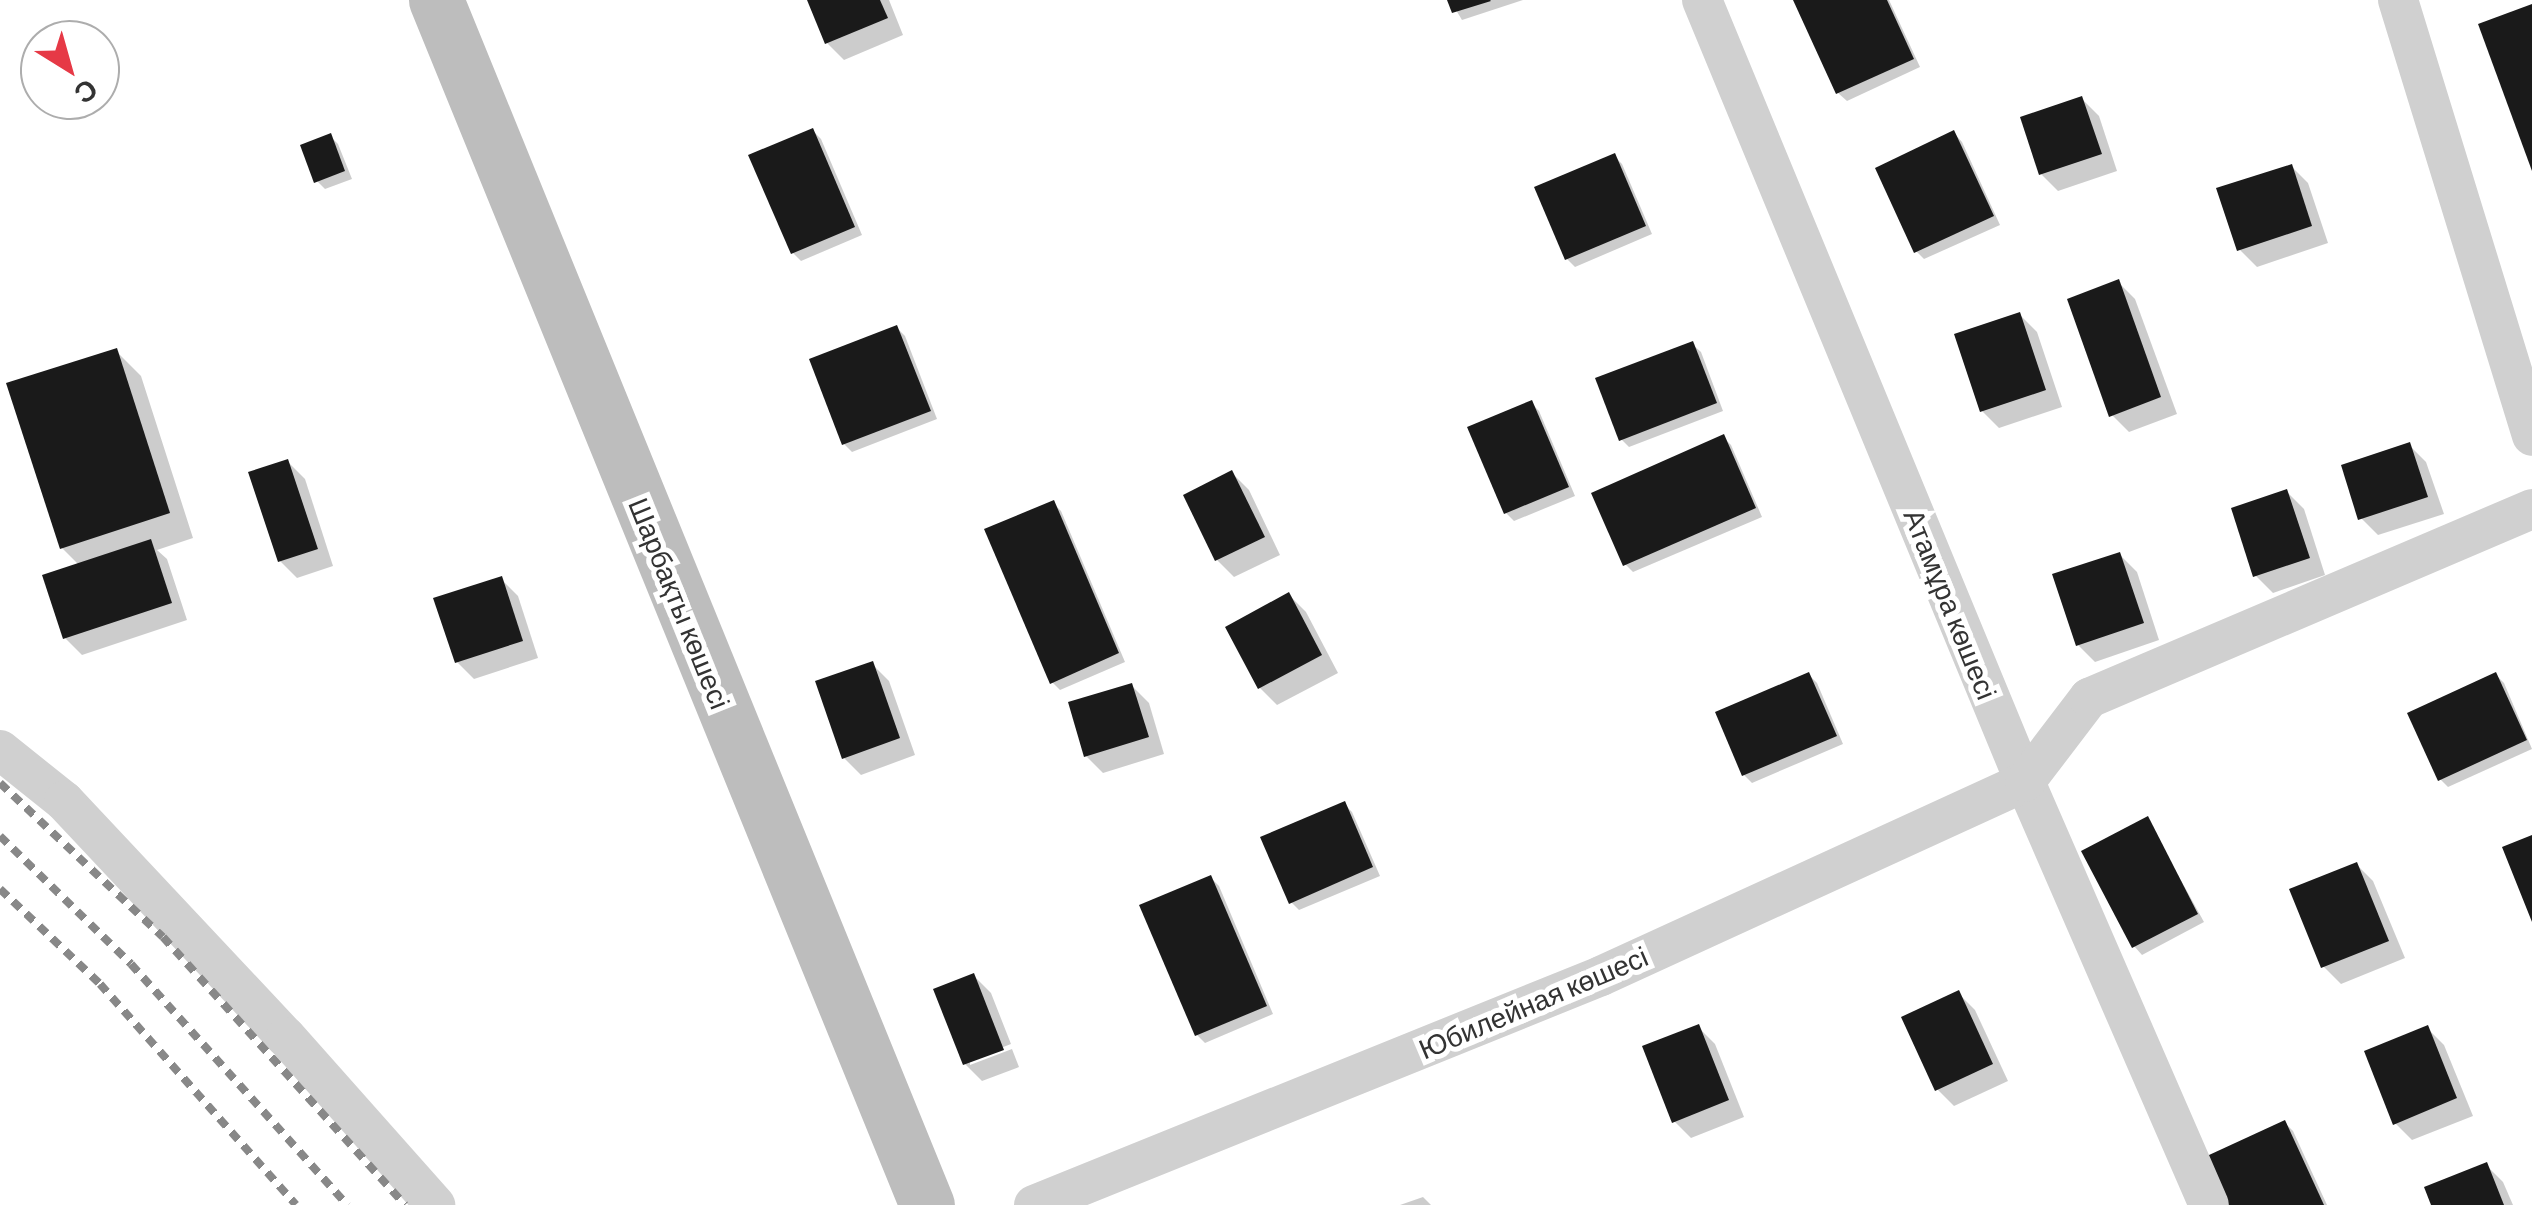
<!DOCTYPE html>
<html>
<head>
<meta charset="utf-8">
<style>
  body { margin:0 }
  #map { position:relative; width:2532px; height:1205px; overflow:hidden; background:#fff; font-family:Barlow,sans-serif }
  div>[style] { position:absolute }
  .shadow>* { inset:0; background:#0003 }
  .building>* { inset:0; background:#1a1a1a }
  .street>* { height:40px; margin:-20px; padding:0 20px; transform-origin:20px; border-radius:20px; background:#d0d0d0 }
  .secondary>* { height:55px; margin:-27.5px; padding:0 27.5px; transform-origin:27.5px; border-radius:27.5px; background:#bdbdbd }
  .rail>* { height:8px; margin-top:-4px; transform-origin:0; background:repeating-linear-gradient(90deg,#888 0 10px,transparent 0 18px) }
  span { translate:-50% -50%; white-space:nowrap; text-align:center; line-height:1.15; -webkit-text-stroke:10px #fff; paint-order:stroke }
  .street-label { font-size:28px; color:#333 }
  .north { position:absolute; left:20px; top:20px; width:100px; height:100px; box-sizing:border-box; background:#fff; border:2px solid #adadad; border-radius:50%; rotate:143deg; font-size:28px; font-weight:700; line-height:40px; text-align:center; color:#333 }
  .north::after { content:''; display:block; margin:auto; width:35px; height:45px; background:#e63946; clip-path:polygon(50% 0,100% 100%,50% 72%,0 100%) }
</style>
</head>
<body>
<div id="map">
  <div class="shadow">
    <i style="clip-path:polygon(810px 0,889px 0,903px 35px,844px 60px,827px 43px)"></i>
    <i style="clip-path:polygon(1450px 0,1523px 0,1462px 20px)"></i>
    <i style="clip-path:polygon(1796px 0,1889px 0,1920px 67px,1847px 101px,1838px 93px)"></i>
    <i style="clip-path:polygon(2082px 99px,2099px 116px,2117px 171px,2058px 191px,2041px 174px)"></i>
    <i style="clip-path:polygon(813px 131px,821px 139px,862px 235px,801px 261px,793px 253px)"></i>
    <i style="clip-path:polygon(1954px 133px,1962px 142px,2000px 225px,1924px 259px,1916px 251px)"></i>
    <i style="clip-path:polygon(330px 136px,338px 144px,352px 179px,325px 189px,317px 181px)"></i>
    <i style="clip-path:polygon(1614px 156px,1622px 164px,1652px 234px,1575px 267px,1567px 259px)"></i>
    <i style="clip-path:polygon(2291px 166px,2308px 183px,2328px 243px,2257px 267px,2240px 250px)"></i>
    <i style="clip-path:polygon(2118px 282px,2135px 299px,2177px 414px,2129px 432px,2112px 415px)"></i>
    <i style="clip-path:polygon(2020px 315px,2037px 332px,2062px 407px,1999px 428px,1982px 411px)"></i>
    <i style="clip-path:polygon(897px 328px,905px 336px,937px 419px,852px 452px,844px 444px)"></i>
    <i style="clip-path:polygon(1692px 344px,1701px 352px,1723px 411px,1629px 447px,1621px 439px)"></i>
    <i style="clip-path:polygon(116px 351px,141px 376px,193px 538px,157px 550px,167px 559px,187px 620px,82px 655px,65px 638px,79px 565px,62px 548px)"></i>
    <i style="clip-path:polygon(1531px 403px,1539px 411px,1575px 496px,1514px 521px,1506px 513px)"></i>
    <i style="clip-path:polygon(1723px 437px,1731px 445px,1762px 517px,1633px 572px,1625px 564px)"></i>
    <i style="clip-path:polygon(2409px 445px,2426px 462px,2444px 514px,2378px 535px,2361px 518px)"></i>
    <i style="clip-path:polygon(288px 462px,305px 479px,333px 566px,297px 578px,280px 561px)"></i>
    <i style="clip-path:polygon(1232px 473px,1249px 490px,1280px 555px,1234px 577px,1217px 560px)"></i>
    <i style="clip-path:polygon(2287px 492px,2304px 509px,2325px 575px,2273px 593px,2256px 576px)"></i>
    <i style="clip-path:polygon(1053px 503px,1061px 511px,1125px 662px,1060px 690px,1052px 682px)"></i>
    <i style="clip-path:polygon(2120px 555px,2137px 572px,2159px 640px,2095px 662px,2078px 645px)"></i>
    <i style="clip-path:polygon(501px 579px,518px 596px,538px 658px,474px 679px,457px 662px)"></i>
    <i style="clip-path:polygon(1289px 595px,1306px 612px,1338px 673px,1277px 705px,1260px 688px,1229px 628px)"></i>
    <i style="clip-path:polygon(872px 664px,889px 681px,915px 755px,861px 775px,844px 758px)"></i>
    <i style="clip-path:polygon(1809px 675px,1817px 683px,1843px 744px,1752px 783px,1744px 775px)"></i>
    <i style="clip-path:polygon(2496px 675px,2504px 683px,2532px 749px,2448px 787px,2440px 779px)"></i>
    <i style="clip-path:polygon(1132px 686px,1149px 703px,1164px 754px,1103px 773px,1086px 756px)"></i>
    <i style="clip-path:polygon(1344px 804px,1352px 812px,1380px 876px,1299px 910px,1291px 902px)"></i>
    <i style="clip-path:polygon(2147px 819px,2204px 922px,2142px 955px,2134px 946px)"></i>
    <i style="clip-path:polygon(2356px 864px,2373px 881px,2405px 958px,2341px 984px,2324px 967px,2292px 890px)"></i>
    <i style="clip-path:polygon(1211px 878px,1219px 886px,1273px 1014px,1205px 1043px,1197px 1035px)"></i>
    <i style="clip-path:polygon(974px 976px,991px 993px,1011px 1044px,970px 1060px,970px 1065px,1012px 1049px,1019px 1067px,982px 1081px,965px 1064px)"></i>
    <i style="clip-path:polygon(1958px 993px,1975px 1010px,2008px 1081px,1954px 1106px,1937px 1089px)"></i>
    <i style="clip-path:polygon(1698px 1027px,1715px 1044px,1744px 1117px,1691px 1138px,1674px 1121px)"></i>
    <i style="clip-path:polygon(2427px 1028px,2444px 1045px,2473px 1116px,2412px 1140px,2395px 1123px)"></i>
    <i style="clip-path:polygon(2285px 1123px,2293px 1131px,2327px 1205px,2219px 1205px)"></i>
    <i style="clip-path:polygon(2486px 1165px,2503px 1182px,2513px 1205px,2434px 1205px)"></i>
    <i style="clip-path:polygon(1423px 1197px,1431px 1205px,1400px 1205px)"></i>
  </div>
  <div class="building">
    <i style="clip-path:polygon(807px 0,880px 0,888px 18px,825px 44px)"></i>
    <i style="clip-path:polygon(1447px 0,1490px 0,1491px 1px,1452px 13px)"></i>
    <i style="clip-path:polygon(1793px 0,1887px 0,1914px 59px,1836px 94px)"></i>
    <i style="clip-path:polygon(2532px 4px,2532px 171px,2478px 24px)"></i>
    <i style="clip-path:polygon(2082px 96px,2102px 154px,2039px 175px,2020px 117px)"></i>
    <i style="clip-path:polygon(813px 128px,855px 227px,791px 254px,748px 155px)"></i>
    <i style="clip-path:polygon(1954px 130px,1994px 216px,1914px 253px,1875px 168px)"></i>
    <i style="clip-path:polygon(331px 133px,345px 171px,314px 183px,300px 145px)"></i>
    <i style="clip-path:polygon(1615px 153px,1646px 226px,1565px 260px,1534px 187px)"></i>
    <i style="clip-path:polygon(2292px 164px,2312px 226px,2237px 251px,2216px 188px)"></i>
    <i style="clip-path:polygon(2119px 279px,2161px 397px,2109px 417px,2067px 299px)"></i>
    <i style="clip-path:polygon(2020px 312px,2046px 390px,1980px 412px,1954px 334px)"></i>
    <i style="clip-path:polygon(897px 325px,931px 411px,842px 445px,809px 359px)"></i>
    <i style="clip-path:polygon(1693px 341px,1717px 403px,1619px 441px,1595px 378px)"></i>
    <i style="clip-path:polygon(117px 348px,170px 513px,60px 549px,6px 383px)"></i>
    <i style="clip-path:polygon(1532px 400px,1569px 487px,1504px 514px,1467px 427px)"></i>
    <i style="clip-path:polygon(1724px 434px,1756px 508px,1623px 566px,1591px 493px)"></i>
    <i style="clip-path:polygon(2410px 442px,2428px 497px,2358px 520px,2341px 465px)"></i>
    <i style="clip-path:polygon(288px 459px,318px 549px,278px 562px,248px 472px)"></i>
    <i style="clip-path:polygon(1232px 470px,1265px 537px,1215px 561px,1183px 495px)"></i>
    <i style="clip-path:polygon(2287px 489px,2310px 558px,2253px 577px,2231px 508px)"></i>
    <i style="clip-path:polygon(1054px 500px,1119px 653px,1050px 684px,984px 529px)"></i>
    <i style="clip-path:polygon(151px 539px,172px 603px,63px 639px,42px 575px)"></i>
    <i style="clip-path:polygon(2120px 552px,2144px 623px,2076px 646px,2052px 574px)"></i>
    <i style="clip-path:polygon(502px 576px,523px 641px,455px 663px,433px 598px)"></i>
    <i style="clip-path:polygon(1289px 592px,1322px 655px,1258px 689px,1225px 627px)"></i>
    <i style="clip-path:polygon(873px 661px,900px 738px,842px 759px,815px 681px)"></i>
    <i style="clip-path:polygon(1809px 672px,1837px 736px,1742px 776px,1715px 712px)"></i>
    <i style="clip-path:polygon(2496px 672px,2527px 740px,2438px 781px,2407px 713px)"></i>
    <i style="clip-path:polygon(1132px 683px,1149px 737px,1084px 757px,1068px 702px)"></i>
    <i style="clip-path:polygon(1345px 801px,1373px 867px,1289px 904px,1260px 837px)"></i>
    <i style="clip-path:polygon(2148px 816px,2198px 914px,2132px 948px,2081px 851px)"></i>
    <i style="clip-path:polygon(2532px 835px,2532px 922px,2502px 847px)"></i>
    <i style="clip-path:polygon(2357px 862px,2389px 941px,2321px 968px,2289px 889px)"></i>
    <i style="clip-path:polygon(1211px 875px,1267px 1006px,1195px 1036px,1139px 905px)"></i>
    <i style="clip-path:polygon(974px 973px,1004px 1050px,963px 1065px,933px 989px)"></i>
    <i style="clip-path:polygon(1959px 990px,1993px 1064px,1935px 1091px,1901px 1017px)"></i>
    <i style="clip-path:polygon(1699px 1024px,1729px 1100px,1672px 1123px,1642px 1046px)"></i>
    <i style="clip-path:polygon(2428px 1025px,2457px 1098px,2393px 1125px,2364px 1051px)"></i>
    <i style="clip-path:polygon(2285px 1120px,2324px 1205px,2216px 1205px,2196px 1161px)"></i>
    <i style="clip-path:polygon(2487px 1162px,2504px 1205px,2431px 1205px,2424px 1187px)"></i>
  </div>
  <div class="street">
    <i style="left:1702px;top:0;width:846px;rotate:67.56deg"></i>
    <i style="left:2025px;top:782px;width:461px;rotate:66.5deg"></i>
    <i style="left:2398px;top:0;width:456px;rotate:72.9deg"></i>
    <i style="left:0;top:750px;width:82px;rotate:38.6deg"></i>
    <i style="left:64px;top:801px;width:324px;rotate:46.8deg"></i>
    <i style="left:286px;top:1037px;width:225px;rotate:48.4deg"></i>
    <i style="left:1034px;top:1205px;width:611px;rotate:-21.99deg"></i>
    <i style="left:1601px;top:976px;width:466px;rotate:-24.6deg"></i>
    <i style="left:2025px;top:782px;width:106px;rotate:-52.7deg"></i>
    <i style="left:2089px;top:698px;width:482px;rotate:-23.1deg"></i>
  </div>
  <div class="secondary">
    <i style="left:436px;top:0;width:1301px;rotate:67.83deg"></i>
  </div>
  <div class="rail">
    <i style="left:0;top:783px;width:224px;rotate:43.4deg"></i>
    <i style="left:163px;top:937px;width:361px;rotate:47.9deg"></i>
    <i style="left:0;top:836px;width:183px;rotate:44.3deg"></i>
    <i style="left:131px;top:964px;width:324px;rotate:48.1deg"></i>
    <i style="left:0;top:889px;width:138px;rotate:43.5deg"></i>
    <i style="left:100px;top:984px;width:295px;rotate:48.4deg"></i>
  </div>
  <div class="street-label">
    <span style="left:680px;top:603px;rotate:68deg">Шарбақты көшесі</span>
    <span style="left:1951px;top:604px;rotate:68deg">Атамұра көшесі</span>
    <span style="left:1533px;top:1002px;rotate:-23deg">Юбилейная көшесі</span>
  </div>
  <div class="north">С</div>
</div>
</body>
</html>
